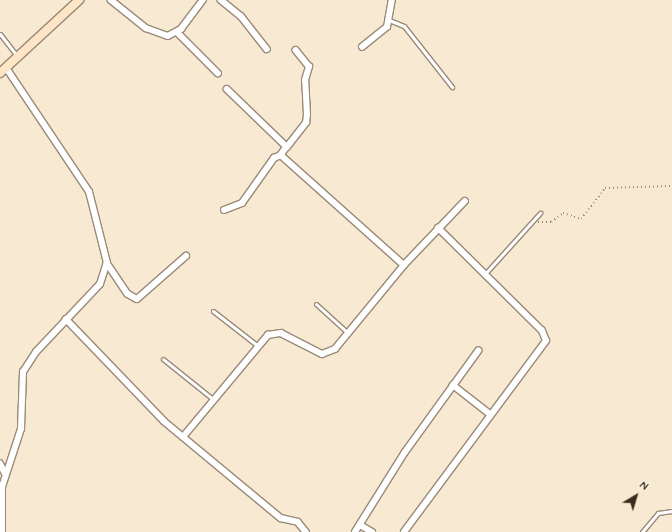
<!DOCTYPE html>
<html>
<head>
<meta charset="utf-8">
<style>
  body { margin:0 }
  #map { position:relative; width:672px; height:532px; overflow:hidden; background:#f8e9d2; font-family:Mynerve,sans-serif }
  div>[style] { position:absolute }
  .path>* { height:1.5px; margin-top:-0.75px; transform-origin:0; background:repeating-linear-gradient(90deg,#9a8a78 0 1px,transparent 0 4px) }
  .roads { filter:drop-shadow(1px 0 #9a8a78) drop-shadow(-1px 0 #9a8a78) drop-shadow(0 1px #9a8a78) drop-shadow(0 -1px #9a8a78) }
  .lane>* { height:3px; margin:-1.5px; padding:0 1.5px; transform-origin:1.5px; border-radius:1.5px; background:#fff }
  .street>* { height:5.5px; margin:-2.75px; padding:0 2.75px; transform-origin:2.75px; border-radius:2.75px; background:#fff }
  .secondary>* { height:8px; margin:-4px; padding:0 4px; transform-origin:4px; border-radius:4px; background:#fde5c5 }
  span { translate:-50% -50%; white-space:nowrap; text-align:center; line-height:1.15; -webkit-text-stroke:3.5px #fcf5e5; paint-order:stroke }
  .north { position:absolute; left:616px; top:476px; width:40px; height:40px; -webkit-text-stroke:3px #fcf5e5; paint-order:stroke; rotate:38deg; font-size:11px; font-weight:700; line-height:16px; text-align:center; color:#3b2a1e }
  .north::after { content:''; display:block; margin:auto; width:14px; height:18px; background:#3b2a1e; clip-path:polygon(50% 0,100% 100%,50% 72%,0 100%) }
</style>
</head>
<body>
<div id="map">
  <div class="path">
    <i style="left:538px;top:222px;width:13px"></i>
    <i style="left:551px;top:222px;width:15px;rotate:-37deg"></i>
    <i style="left:563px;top:213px;width:19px;rotate:18deg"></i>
    <i style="left:581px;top:219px;width:39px;rotate:-52deg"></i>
    <i style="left:605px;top:188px;width:67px;rotate:-1.7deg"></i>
  </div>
  <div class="roads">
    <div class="lane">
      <i style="left:389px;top:20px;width:16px;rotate:22deg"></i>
      <i style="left:404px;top:26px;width:78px;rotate:51.8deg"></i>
      <i style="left:0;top:34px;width:28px;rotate:52deg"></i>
      <i style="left:484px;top:275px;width:84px;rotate:-47.9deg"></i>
      <i style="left:316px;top:304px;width:43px;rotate:42.2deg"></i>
      <i style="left:213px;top:311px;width:57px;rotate:37.9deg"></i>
      <i style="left:163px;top:359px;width:65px;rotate:38.8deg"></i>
      <i style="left:642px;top:532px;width:25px;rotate:-50deg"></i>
      <i style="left:658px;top:513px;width:14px;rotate:-8deg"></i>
    </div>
    <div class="street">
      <i style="left:111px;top:0;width:45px;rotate:38.7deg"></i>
      <i style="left:146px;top:28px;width:23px;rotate:20deg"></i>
      <i style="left:168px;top:36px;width:15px;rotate:-28deg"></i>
      <i style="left:181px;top:29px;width:36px;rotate:-53deg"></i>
      <i style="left:221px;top:0;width:26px;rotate:39deg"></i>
      <i style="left:241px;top:16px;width:42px;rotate:51.8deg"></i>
      <i style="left:177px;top:32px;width:58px;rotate:45deg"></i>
      <i style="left:362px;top:47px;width:32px;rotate:-39deg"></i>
      <i style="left:387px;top:27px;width:27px;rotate:-80deg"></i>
      <i style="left:227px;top:89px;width:83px;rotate:44deg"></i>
      <i style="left:287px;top:147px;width:10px;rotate:127deg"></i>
      <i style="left:281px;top:155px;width:165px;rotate:41.8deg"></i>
      <i style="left:287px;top:147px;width:31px;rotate:-52deg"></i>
      <i style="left:306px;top:123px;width:8px;rotate:-83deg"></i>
      <i style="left:307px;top:115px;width:35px;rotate:-93deg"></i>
      <i style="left:305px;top:80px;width:14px;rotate:-73deg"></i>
      <i style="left:309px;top:67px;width:21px;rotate:-129deg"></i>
      <i style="left:224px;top:210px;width:19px;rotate:-21deg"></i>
      <i style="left:242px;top:203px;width:55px;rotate:-54.6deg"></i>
      <i style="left:274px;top:158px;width:8px;rotate:-23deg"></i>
      <i style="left:107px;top:263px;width:37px;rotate:56deg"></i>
      <i style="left:128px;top:294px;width:10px;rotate:29deg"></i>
      <i style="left:137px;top:299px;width:65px;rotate:-41.3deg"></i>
      <i style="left:66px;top:319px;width:141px;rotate:46.1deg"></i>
      <i style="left:164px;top:421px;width:152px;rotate:39.7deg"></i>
      <i style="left:281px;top:518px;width:17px;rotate:13deg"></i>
      <i style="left:298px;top:522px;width:13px;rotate:51deg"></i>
      <i style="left:453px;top:385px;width:47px;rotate:38.1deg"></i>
      <i style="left:183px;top:437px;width:133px;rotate:-50.2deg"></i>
      <i style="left:268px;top:335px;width:13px;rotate:-9deg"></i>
      <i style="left:281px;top:333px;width:46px;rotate:27.1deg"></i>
      <i style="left:322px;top:354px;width:14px;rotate:-21deg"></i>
      <i style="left:335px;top:349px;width:109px;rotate:-50.6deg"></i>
      <i style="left:404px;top:265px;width:88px;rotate:-46.4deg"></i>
      <i style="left:0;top:463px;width:11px;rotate:63deg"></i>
      <i style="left:360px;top:525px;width:14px;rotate:30deg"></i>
      <i style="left:2px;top:532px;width:45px;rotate:-90deg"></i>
      <i style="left:2px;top:487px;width:61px;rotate:-71.9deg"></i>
      <i style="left:21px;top:429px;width:57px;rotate:-88deg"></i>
      <i style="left:23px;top:372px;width:24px;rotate:-57deg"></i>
      <i style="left:36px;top:352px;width:93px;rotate:-46.7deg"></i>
      <i style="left:100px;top:284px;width:22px;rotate:-72deg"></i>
      <i style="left:107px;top:263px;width:73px;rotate:-104.2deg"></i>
      <i style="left:89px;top:192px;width:149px;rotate:-123.8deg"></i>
      <i style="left:355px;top:532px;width:94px;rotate:-58deg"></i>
      <i style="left:405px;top:452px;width:125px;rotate:-54.1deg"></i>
      <i style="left:404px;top:532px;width:238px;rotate:-53.4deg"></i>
      <i style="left:546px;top:341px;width:11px;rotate:-112deg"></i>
      <i style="left:542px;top:331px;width:146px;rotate:-135.3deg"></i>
    </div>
    <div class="secondary">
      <i style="left:0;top:73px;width:108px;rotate:-42.7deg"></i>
    </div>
  </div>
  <div class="north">N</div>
</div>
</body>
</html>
